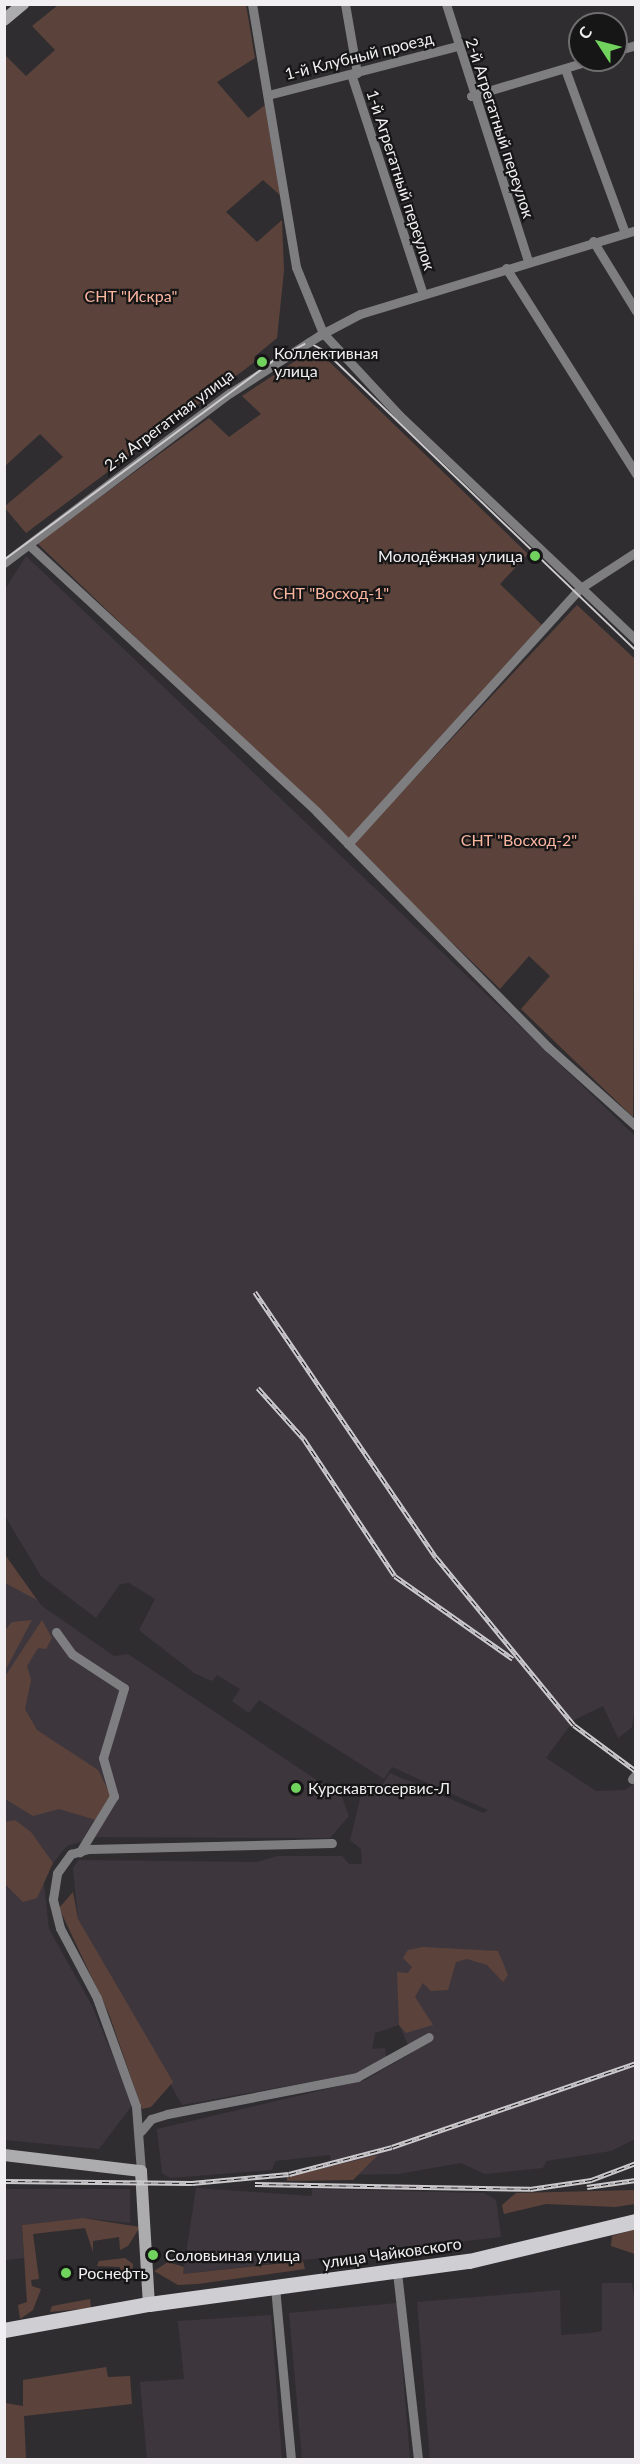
<!DOCTYPE html>
<html>
<head>
<meta charset="utf-8">
<style>
  body { margin:0 }
  #map { position:relative; width:640px; height:2464px; overflow:hidden; background:#302d30; font-family:Lato,sans-serif }
  div>[style] { position:absolute }
  .built>* { inset:0; background:#3e363d }
  .green>* { inset:0; background:#5b433c }
  .street>* { height:9px; margin:-4.5px; padding:0 4.5px; transform-origin:4.5px; border-radius:4.5px; background:#7e7e80 }
  .secondary>* { height:12px; margin:-6px; padding:0 6px; transform-origin:6px; border-radius:6px; background:#acabae }
  .primary>* { height:15px; margin:-7.5px; padding:0 7.5px; transform-origin:7.5px; border-radius:7.5px; background:#cfced2 }
  .tram>* { height:1.5px; margin:-0.75px; padding:0 0.75px; transform-origin:0.75px; border-radius:0.75px; background:#cccacc }
  .rail>* { height:4.5px; margin-top:-2.25px; transform-origin:0; background:repeating-linear-gradient(90deg,#171617 0 7px,#cccacc 0 14px); box-sizing:border-box; border-block:2px solid #cccacc }
  .street-bridge>* { height:9px; margin:-4.5px; padding:0 4.5px; transform-origin:4.5px; border-radius:4.5px; background:#7e7e80 }
  .dots>* { width:16px; height:16px; translate:-50% -50%; box-sizing:border-box; border:3px solid #171617; border-radius:50% }
  span { translate:-50% -50%; white-space:nowrap; text-align:center; line-height:1.15; -webkit-text-stroke:4.5px #171617; paint-order:stroke }
  .street-label { font-size:16px; color:#f1eff1 }
  .park-label { font-size:16px; color:#fbb6a0 }
  .poi-label { font-size:16px; color:#f1eff1 }
  .left { translate:0 -50%; text-align:left }
  .right { translate:-100% -50%; text-align:right }
  .frame { position:absolute; inset:0; border:6px solid #f1eff1; pointer-events:none }
  .north { position:absolute; left:568px; top:12px; width:60px; height:60px; box-sizing:border-box; background:#171617; border:2px solid #6e6d6e; border-radius:50%; rotate:306deg; font-size:16px; font-weight:700; line-height:24px; text-align:center; color:#f1eff1 }
  .north::after { content:''; display:block; margin:auto; width:21px; height:27px; background:#71d25e; clip-path:polygon(50% 0,100% 100%,50% 72%,0 100%) }
</style>
</head>
<body>
<div id="map">
  <div class="built">
    <i style="clip-path:polygon(26px 556px,635px 1136px,635px 1706px,632px 1727px,618px 1738px,603px 1706px,574px 1720px,546px 1758px,596px 1791px,625px 1790px,635px 1783px,635px 2139px,611px 2151px,546px 2161px,543px 2168px,485px 2174px,461px 2163px,398px 2174px,332px 2175px,330px 2155px,275px 2161px,272px 2170px,170px 2178px,162px 2173px,157px 2129px,365px 2080px,412px 2053px,399px 2025px,375px 2033px,372px 2049px,385px 2048px,386px 2058px,359px 2073px,182px 2105px,78px 1919px,73px 1868px,79px 1860px,258px 1862px,277px 1856px,342px 1856px,349px 1864px,362px 1864px,361px 1849px,350px 1840px,361px 1795px,366px 1783px,379px 1790px,390px 1773px,483px 1813px,488px 1810px,392px 1767px,384px 1779px,259px 1700px,249px 1713px,232px 1701px,240px 1689px,217px 1675px,212px 1681px,194px 1673px,139px 1630px,155px 1599px,129px 1583px,120px 1584px,96px 1618px,41px 1576px,5px 1516px,4px 591px)"></i>
    <i style="clip-path:polygon(4px 1554px,42px 1606px,114px 1656px,128px 1654px,342px 1797px,349px 1816px,330px 1838px,95px 1837px,67px 1846px,43px 1875px,49px 1929px,92px 2006px,133px 2104px,99px 2149px,5px 2140px)"></i>
    <i style="clip-path:polygon(196px 2188px,312px 2196px,312px 2189px,484px 2193px,496px 2200px,501px 2237px,183px 2274px)"></i>
    <i style="clip-path:polygon(5px 2189px,130px 2189px,130px 2223px,83px 2218px,22px 2225px,24px 2258px,5px 2260px)"></i>
    <i style="clip-path:polygon(602px 2283px,632px 2283px,635px 2303px,635px 2459px,430px 2459px,417px 2302px,560px 2290px,561px 2335px,591px 2333px,602px 2331px)"></i>
    <i style="clip-path:polygon(397px 2303px,410px 2459px,302px 2459px,289px 2313px)"></i>
    <i style="clip-path:polygon(271px 2315px,282px 2459px,147px 2459px,140px 2382px,184px 2379px,178px 2321px)"></i>
  </div>
  <div class="green">
    <i style="clip-path:polygon(58px 5px,246px 5px,255px 58px,217px 82px,248px 118px,265px 105px,280px 195px,263px 180px,226px 212px,257px 242px,282px 220px,284px 271px,277px 338px,254px 357px,256px 361px,26px 533px,4px 507px,63px 457px,40px 434px,5px 466px,5px 55px,26px 76px,55px 50px,32px 26px)"></i>
    <i style="clip-path:polygon(315px 348px,528px 554px,500px 584px,544px 627px,347px 840px,37px 543px,209px 418px,229px 437px,261px 414px,242px 396px)"></i>
    <i style="clip-path:polygon(577px 605px,635px 659px,633px 1117px,521px 1009px,550px 976px,529px 956px,500px 989px,352px 845px)"></i>
    <i style="clip-path:polygon(5px 1554px,6px 1556px,37px 1600px,5px 1583px)"></i>
    <i style="clip-path:polygon(32px 1620px,5px 1671px,5px 1630px,12px 1622px)"></i>
    <i style="clip-path:polygon(42px 1620px,52px 1638px,46px 1649px,38px 1648px,27px 1666px,31px 1680px,25px 1709px,37px 1730px,98px 1770px,111px 1796px,96px 1820px,59px 1809px,33px 1816px,5px 1799px,4px 1678px)"></i>
    <i style="clip-path:polygon(15px 1820px,31px 1832px,53px 1863px,37px 1898px,23px 1902px,5px 1884px,5px 1822px)"></i>
    <i style="clip-path:polygon(73px 1892px,78px 1919px,173px 2082px,151px 2107px,142px 2109px,109px 2014px,59px 1908px)"></i>
    <i style="clip-path:polygon(423px 1947px,498px 1951px,508px 1975px,503px 1982px,487px 1965px,467px 1959px,456px 1962px,448px 1990px,431px 1991px,423px 1983px,415px 1997px,433px 2025px,406px 2033px,399px 2025px,397px 1972px,408px 1973px,412px 1967px,403px 1958px,408px 1950px)"></i>
    <i style="clip-path:polygon(378px 2155px,353px 2180px,287px 2181px,287px 2177px)"></i>
    <i style="clip-path:polygon(635px 2190px,635px 2204px,615px 2207px,546px 2204px,504px 2214px,502px 2205px,516px 2193px)"></i>
    <i style="clip-path:polygon(83px 2218px,140px 2227px,128px 2246px,120px 2250px,119px 2237px,93px 2241px,93px 2252px,85px 2228px,33px 2234px,39px 2279px,31px 2280px,32px 2286px,41px 2289px,33px 2310px,20px 2319px,18px 2305px,27px 2302px,22px 2225px)"></i>
    <i style="clip-path:polygon(635px 2229px,635px 2254px,611px 2246px,612px 2236px)"></i>
    <i style="clip-path:polygon(125px 2258px,133px 2264px,132px 2277px,122px 2279px,120px 2267px,97px 2266px,99px 2261px)"></i>
    <i style="clip-path:polygon(303px 2261px,305px 2269px,198px 2284px,178px 2285px,154px 2271px,168px 2262px,184px 2267px,183px 2274px)"></i>
    <i style="clip-path:polygon(90px 2299px,91px 2308px,50px 2312px,52px 2306px)"></i>
    <i style="clip-path:polygon(106px 2367px,108px 2377px,130px 2376px,132px 2404px,24px 2416px,26px 2459px,5px 2459px,5px 2403px,23px 2406px,23px 2380px)"></i>
  </div>
  <div class="street">
    <i style="left:252px;top:4px;width:267px;rotate:80.5deg"></i>
    <i style="left:296px;top:267px;width:71px;rotate:67.8deg"></i>
    <i style="left:323px;top:333px;width:112px;rotate:47.2deg"></i>
    <i style="left:399px;top:415px;width:327px;rotate:43.5deg"></i>
    <i style="left:345px;top:4px;width:70px;rotate:80.1deg"></i>
    <i style="left:446px;top:4px;width:270px;rotate:72.3deg"></i>
    <i style="left:616px;top:51px;width:21px;rotate:-17deg"></i>
    <i style="left:565px;top:69px;width:175px;rotate:69.9deg"></i>
    <i style="left:351px;top:74px;width:231px;rotate:71.9deg"></i>
    <i style="left:268px;top:95px;width:195px;rotate:-14.5deg"></i>
    <i style="left:471px;top:96px;width:126px;rotate:-16.6deg"></i>
    <i style="left:593px;top:241px;width:82px;rotate:58.4deg"></i>
    <i style="left:506px;top:268px;width:244px;rotate:57.7deg"></i>
    <i style="left:320px;top:335px;width:45px;rotate:-27.7deg"></i>
    <i style="left:360px;top:314px;width:288px;rotate:-16.9deg"></i>
    <i style="left:29px;top:545px;width:393px;rotate:42.8deg"></i>
    <i style="left:317px;top:812px;width:330px;rotate:45.5deg"></i>
    <i style="left:548px;top:1047px;width:118px;rotate:41.9deg"></i>
    <i style="left:4px;top:563px;width:283px;rotate:-37deg"></i>
    <i style="left:230px;top:393px;width:94px;rotate:-32.8deg"></i>
    <i style="left:348px;top:844px;width:344px;rotate:-47.8deg"></i>
    <i style="left:579px;top:589px;width:68px;rotate:-33deg"></i>
    <i style="left:56px;top:1632px;width:27px;rotate:54deg"></i>
    <i style="left:72px;top:1654px;width:62px;rotate:33.2deg"></i>
    <i style="left:124px;top:1688px;width:73px;rotate:106.7deg"></i>
    <i style="left:103px;top:1758px;width:40px;rotate:74deg"></i>
    <i style="left:114px;top:1796px;width:66px;rotate:121.3deg"></i>
    <i style="left:632px;top:1779px;width:6px;rotate:-51deg"></i>
    <i style="left:141px;top:2131px;width:16px;rotate:-50deg"></i>
    <i style="left:151px;top:2119px;width:17px;rotate:-17deg"></i>
    <i style="left:167px;top:2114px;width:194px;rotate:-11deg"></i>
    <i style="left:357px;top:2077px;width:82px;rotate:-29.1deg"></i>
    <i style="left:141px;top:2171px;width:65px;rotate:-94.4deg"></i>
    <i style="left:136px;top:2106px;width:115px;rotate:-109.9deg"></i>
    <i style="left:97px;top:1998px;width:79px;rotate:-117.9deg"></i>
    <i style="left:60px;top:1928px;width:30px;rotate:-104deg"></i>
    <i style="left:53px;top:1899px;width:26px;rotate:-81deg"></i>
    <i style="left:57px;top:1873px;width:24px;rotate:-54deg"></i>
    <i style="left:71px;top:1854px;width:19px;rotate:-16deg"></i>
    <i style="left:89px;top:1849px;width:243px;rotate:-1.4deg"></i>
    <i style="left:397px;top:2272px;width:189px;rotate:83.6deg"></i>
    <i style="left:275px;top:2287px;width:174px;rotate:84.7deg"></i>
  </div>
  <div class="secondary">
    <i style="left:4px;top:20px;width:25px;rotate:-40deg"></i>
    <i style="left:4px;top:2155px;width:138px;rotate:6.7deg"></i>
    <i style="left:141px;top:2171px;width:133px;rotate:86.6deg"></i>
  </div>
  <div class="primary">
    <i style="left:4px;top:2330px;width:147px;rotate:-10.2deg"></i>
    <i style="left:149px;top:2304px;width:323px;rotate:-7.7deg"></i>
    <i style="left:469px;top:2261px;width:172px;rotate:-13.5deg"></i>
  </div>
  <div class="tram">
    <i style="left:4px;top:560px;width:335px;rotate:-36.5deg"></i>
    <i style="left:273px;top:361px;width:40px;rotate:-28deg"></i>
    <i style="left:308px;top:342px;width:19px;rotate:28deg"></i>
    <i style="left:325px;top:351px;width:431px;rotate:43.9deg"></i>
  </div>
  <div class="rail">
    <i style="left:255px;top:1292px;width:321px;rotate:55.7deg"></i>
    <i style="left:436px;top:1557px;width:217px;rotate:50.6deg"></i>
    <i style="left:574px;top:1725px;width:77px;rotate:36.6deg"></i>
    <i style="left:258px;top:1388px;width:69px;rotate:48deg"></i>
    <i style="left:304px;top:1439px;width:164px;rotate:56.4deg"></i>
    <i style="left:395px;top:1576px;width:144px;rotate:35.1deg"></i>
    <i style="left:4px;top:2181px;width:188px;rotate:0.6deg"></i>
    <i style="left:192px;top:2183px;width:97px;rotate:-5.3deg"></i>
    <i style="left:289px;top:2174px;width:106px;rotate:-14.7deg"></i>
    <i style="left:392px;top:2147px;width:258px;rotate:-19deg"></i>
    <i style="left:255px;top:2184px;width:275px;rotate:1deg"></i>
    <i style="left:530px;top:2189px;width:62px;rotate:-8.4deg"></i>
    <i style="left:591px;top:2180px;width:48px;rotate:-20.7deg"></i>
    <i style="left:587px;top:2187px;width:49px;rotate:-8.1deg"></i>
  </div>
  <div class="street-bridge">
    <i style="left:309px;top:342px;width:13px;rotate:-32deg"></i>
  </div>
  <div class="dots">
    <i style="left:262px;top:362px;background:#71d25e"></i>
    <i style="left:535px;top:556px;background:#71d25e"></i>
    <i style="left:296px;top:1788px;background:#71d25e"></i>
    <i style="left:153px;top:2255px;background:#71d25e"></i>
    <i style="left:66px;top:2273px;background:#71d25e"></i>
  </div>
  <div class="street-label">
    <span style="left:359px;top:56px;rotate:-14deg">1-й Клубный проезд</span>
    <span style="left:500px;top:128px;rotate:72deg">2-й Агрегатный переулок</span>
    <span style="left:401px;top:180px;rotate:72deg">1-й Агрегатный переулок</span>
    <span style="left:169px;top:420px;rotate:-37deg">2-я Агрегатная улица</span>
    <span style="left:392px;top:2253px;rotate:-8deg">улица Чайковского</span>
  </div>
  <div class="park-label">
    <span style="left:131px;top:296px">СНТ "Искра"</span>
    <span style="left:331px;top:593px">СНТ "Восход-1"</span>
    <span style="left:519px;top:840px">СНТ "Восход-2"</span>
  </div>
  <div class="poi-label">
    <span class="left" style="left:274px;top:362px">Коллективная<br>улица</span>
    <span class="right" style="left:523px;top:556px">Молодёжная улица</span>
    <span class="left" style="left:308px;top:1788px">Курскавтосервис-Л</span>
    <span class="left" style="left:165px;top:2255px">Соловьиная улица</span>
    <span class="left" style="left:78px;top:2273px">Роснефть</span>
  </div>
  <div class="frame"></div>
  <div class="north">С</div>
</div>
</body>
</html>
